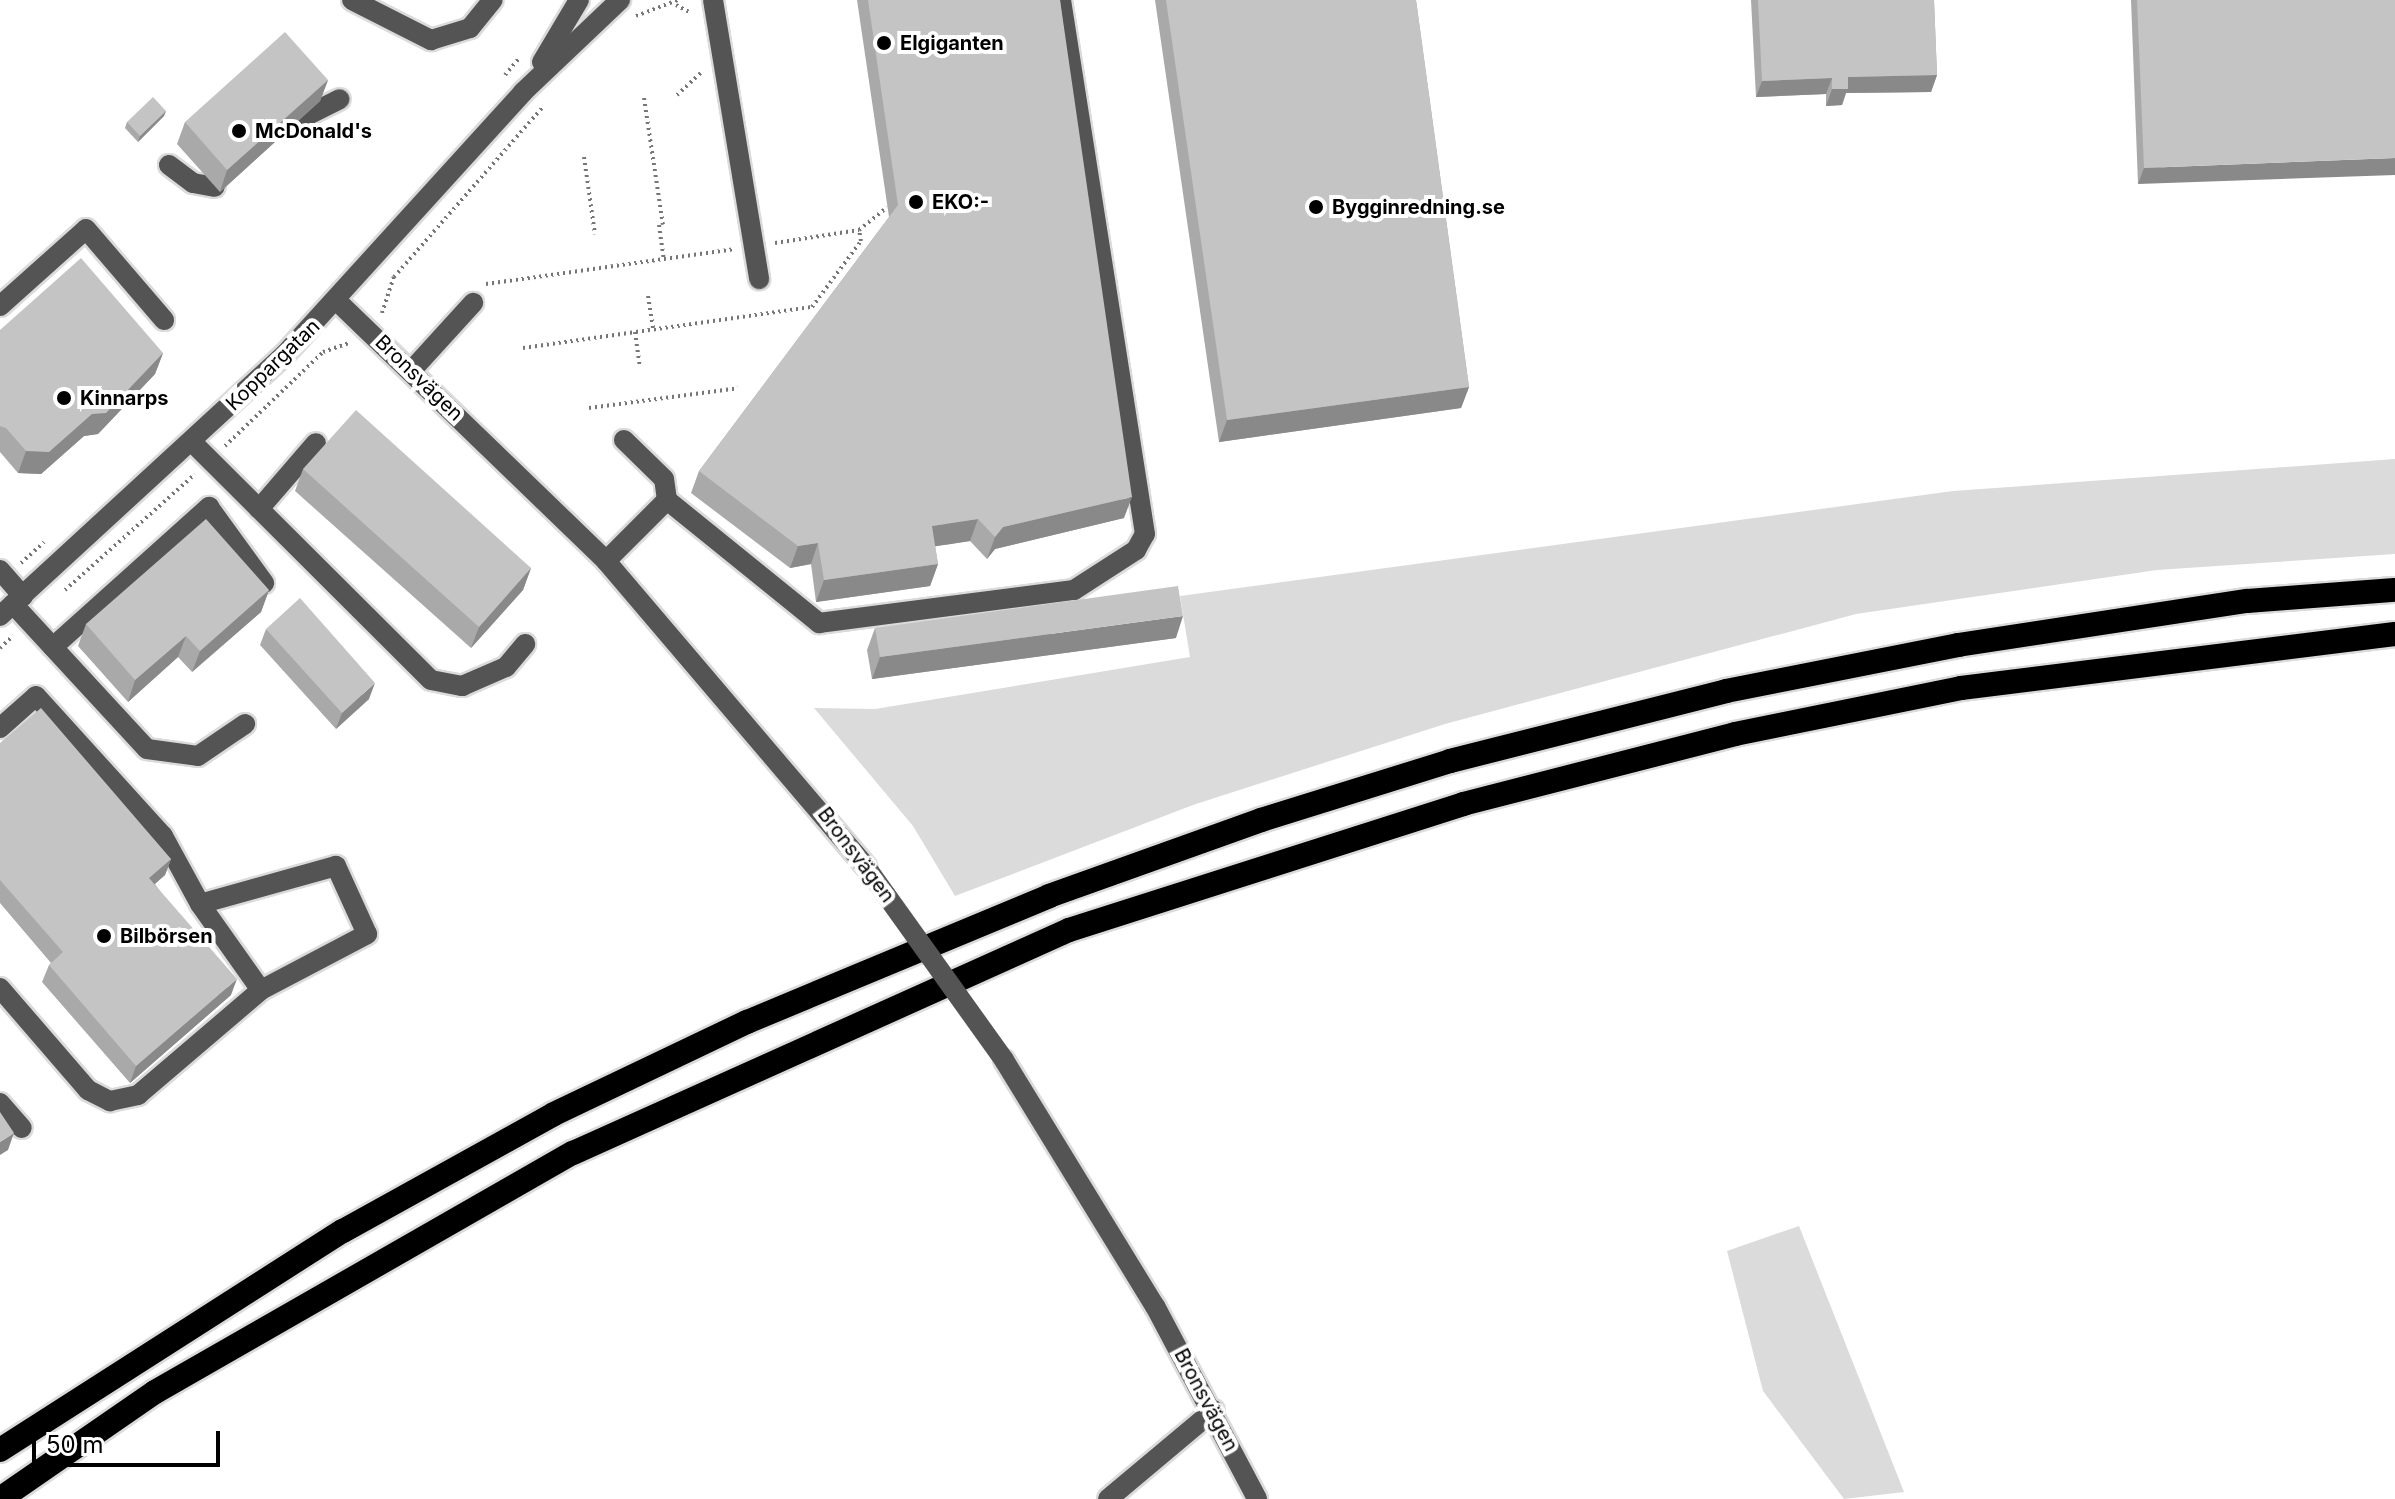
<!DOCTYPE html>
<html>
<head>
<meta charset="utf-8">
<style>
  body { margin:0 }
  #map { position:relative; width:2395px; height:1499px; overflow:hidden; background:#fff; font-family:Inter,sans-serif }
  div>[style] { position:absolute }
  .green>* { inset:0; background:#dbdbdb }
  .path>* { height:4px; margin-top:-2px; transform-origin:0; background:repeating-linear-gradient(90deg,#767676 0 2px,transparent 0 6px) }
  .roads { filter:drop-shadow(2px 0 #dbdbdb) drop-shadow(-2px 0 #dbdbdb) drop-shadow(0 2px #dbdbdb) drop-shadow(0 -2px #dbdbdb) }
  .minor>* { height:20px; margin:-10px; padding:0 10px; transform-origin:10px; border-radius:10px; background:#545454 }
  .highway>* { height:24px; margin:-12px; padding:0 12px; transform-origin:12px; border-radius:12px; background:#000 }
  .minor-bridge>* { height:20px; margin:-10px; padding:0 10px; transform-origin:10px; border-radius:10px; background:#545454 }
  .wall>* { inset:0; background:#a9a9a9 }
  .shaded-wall>* { inset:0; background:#898989 }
  .building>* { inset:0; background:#c4c4c4 }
  .dots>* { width:22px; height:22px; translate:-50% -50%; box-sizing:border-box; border:4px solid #fff; border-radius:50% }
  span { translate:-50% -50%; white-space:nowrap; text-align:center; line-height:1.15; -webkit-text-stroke:8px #fff; paint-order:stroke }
  .poi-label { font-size:20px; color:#000; font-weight:700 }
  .left { translate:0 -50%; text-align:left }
  .street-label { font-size:20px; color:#000 }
  .scale { position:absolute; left:32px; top:1431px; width:188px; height:36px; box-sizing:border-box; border:4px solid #000; border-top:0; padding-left:10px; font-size:24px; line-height:28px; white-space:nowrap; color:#000; -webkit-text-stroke:6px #fff; paint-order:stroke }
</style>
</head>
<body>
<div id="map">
  <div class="green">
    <i style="clip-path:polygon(2395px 459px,2395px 554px,2157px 570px,1856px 614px,1445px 724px,1193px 805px,955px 896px,913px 826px,814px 708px,875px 709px,1190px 657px,1180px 596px,1953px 491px)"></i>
    <i style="clip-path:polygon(1799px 1226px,1904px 1492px,1844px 1499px,1763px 1391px,1727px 1251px)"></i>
  </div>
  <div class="path">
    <i style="left:676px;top:5px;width:17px;rotate:28deg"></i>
    <i style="left:636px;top:16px;width:45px;rotate:-20.9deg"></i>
    <i style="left:505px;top:75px;width:23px;rotate:-50deg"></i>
    <i style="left:677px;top:95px;width:35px;rotate:-43deg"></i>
    <i style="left:644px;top:98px;width:128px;rotate:81.5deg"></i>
    <i style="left:584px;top:157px;width:78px;rotate:81.9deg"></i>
    <i style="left:659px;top:225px;width:34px;rotate:82deg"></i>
    <i style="left:775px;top:243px;width:85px;rotate:-8.8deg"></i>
    <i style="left:859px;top:230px;width:36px;rotate:-39deg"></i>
    <i style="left:486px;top:284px;width:250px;rotate:-8deg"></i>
    <i style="left:648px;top:296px;width:33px;rotate:81deg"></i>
    <i style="left:382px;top:313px;width:38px;rotate:-72deg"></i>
    <i style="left:394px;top:277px;width:225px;rotate:-48.8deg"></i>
    <i style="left:635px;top:332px;width:35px;rotate:82deg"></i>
    <i style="left:523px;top:348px;width:292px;rotate:-8.1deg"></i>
    <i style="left:812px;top:307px;width:82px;rotate:-53.4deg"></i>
    <i style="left:861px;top:241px;width:11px;rotate:-100deg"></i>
    <i style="left:589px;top:408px;width:150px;rotate:-7.6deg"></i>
    <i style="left:225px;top:446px;width:136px;rotate:-43.8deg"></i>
    <i style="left:323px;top:352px;width:28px;rotate:-19deg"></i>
    <i style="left:21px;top:563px;width:31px;rotate:-42deg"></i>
    <i style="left:65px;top:590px;width:174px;rotate:-41.7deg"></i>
    <i style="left:0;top:648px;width:18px;rotate:-43deg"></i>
  </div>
  <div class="roads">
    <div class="minor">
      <i style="left:352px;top:0;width:89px;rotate:26.9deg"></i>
      <i style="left:431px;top:40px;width:41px;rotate:-17.1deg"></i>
      <i style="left:470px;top:28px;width:36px;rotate:-51deg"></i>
      <i style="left:713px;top:0;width:283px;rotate:80.6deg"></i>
      <i style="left:542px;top:62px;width:72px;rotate:-59.2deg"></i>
      <i style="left:302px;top:118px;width:42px;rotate:-26.6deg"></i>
      <i style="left:169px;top:165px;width:30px;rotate:37deg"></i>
      <i style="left:193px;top:183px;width:22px;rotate:10deg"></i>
      <i style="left:337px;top:301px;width:374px;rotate:44deg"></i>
      <i style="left:606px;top:561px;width:402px;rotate:49.6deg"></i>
      <i style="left:0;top:306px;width:115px;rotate:-41.8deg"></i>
      <i style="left:86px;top:229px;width:120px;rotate:49.4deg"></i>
      <i style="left:412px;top:370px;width:91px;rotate:-47.7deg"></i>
      <i style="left:192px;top:442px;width:337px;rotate:44.9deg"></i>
      <i style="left:431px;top:680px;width:32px;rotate:11deg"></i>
      <i style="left:462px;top:686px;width:48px;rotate:-23.4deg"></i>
      <i style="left:506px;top:667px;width:30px;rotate:-50deg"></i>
      <i style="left:667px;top:500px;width:196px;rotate:39deg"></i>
      <i style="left:819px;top:623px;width:257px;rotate:-7.4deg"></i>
      <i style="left:1074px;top:590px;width:74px;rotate:-32.8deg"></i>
      <i style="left:1136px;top:550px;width:18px;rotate:-61deg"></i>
      <i style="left:1145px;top:534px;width:541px;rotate:-98.94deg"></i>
      <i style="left:259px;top:509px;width:87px;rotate:-49.2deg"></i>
      <i style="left:606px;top:561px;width:86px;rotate:-45deg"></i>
      <i style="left:667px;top:500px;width:21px;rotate:-98deg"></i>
      <i style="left:664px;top:479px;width:56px;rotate:-135.7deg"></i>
      <i style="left:0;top:570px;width:35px;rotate:49deg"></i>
      <i style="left:13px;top:604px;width:197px;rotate:47.3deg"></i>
      <i style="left:147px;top:749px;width:51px;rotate:7.8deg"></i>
      <i style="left:198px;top:756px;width:57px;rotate:-34.2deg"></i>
      <i style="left:0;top:616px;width:387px;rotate:-42.6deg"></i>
      <i style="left:285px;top:354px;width:354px;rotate:-47.7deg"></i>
      <i style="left:523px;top:92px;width:134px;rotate:-43.5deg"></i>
      <i style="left:53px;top:647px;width:210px;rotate:-41.9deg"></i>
      <i style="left:209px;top:507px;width:94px;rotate:54.1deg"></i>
      <i style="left:0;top:728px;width:48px;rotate:-41.6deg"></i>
      <i style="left:36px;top:696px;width:189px;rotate:47.8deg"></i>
      <i style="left:163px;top:836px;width:77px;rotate:61.4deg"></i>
      <i style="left:0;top:988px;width:135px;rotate:49.2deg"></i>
      <i style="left:88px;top:1090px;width:25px;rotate:27deg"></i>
      <i style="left:110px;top:1101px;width:29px;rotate:-12deg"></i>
      <i style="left:138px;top:1095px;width:162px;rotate:-40.5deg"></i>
      <i style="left:261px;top:990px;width:120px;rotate:-27.8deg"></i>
      <i style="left:367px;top:934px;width:75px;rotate:-114.5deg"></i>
      <i style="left:336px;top:866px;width:141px;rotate:164.4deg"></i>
      <i style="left:200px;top:904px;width:105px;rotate:54.7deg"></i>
      <i style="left:1004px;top:1060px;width:289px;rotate:58.5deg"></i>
      <i style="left:1155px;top:1306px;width:218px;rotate:62.1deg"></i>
      <i style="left:0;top:1103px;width:33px;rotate:49deg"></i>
      <i style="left:1108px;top:1499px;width:138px;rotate:-40deg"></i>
    </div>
    <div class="highway">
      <i style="left:0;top:1450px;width:407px;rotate:-32.6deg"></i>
      <i style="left:343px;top:1231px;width:241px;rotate:-29deg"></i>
      <i style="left:554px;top:1114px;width:214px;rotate:-25.5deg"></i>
      <i style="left:747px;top:1022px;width:327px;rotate:-22.6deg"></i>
      <i style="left:1049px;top:896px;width:225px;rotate:-19.7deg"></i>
      <i style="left:1261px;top:820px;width:198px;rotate:-17.3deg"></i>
      <i style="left:1450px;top:761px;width:285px;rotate:-14.2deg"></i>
      <i style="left:1726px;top:691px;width:237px;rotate:-11.2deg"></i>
      <i style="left:1958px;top:645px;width:292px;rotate:-8.7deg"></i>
      <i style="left:2247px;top:601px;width:148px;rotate:-4.3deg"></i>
      <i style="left:0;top:1499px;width:188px;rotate:-34.6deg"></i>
      <i style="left:155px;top:1392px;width:482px;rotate:-29.8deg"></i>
      <i style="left:573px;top:1153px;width:544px;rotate:-24.21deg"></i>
      <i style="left:1069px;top:930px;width:414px;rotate:-17.7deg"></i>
      <i style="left:1463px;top:804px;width:281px;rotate:-14.4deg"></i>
      <i style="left:1735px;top:734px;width:231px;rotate:-11.5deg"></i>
      <i style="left:1961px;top:688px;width:437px;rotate:-7.1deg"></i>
    </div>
  </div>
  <div class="minor-bridge">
    <i style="left:866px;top:867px;width:237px;rotate:54.4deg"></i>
  </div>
  <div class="wall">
    <i style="clip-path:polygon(857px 0,1060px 0,1124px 518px,995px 549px,987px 559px,970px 541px,935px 546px,938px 564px,930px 586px,816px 602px,811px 564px,790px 568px,691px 493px,699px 471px,889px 217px)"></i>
    <i style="clip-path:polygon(1155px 0,1416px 0,1469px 387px,1461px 408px,1219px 442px)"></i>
    <i style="clip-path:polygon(1751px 0,1934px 0,1937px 75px,1931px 92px,1846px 93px,1842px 105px,1826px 106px,1826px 94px,1756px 97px)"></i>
    <i style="clip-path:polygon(2131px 0,2395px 0,2138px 184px)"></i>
    <i style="clip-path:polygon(328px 80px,320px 101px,220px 192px,177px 144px,185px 122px)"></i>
    <i style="clip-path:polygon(166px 111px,164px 116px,138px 142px,125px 128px,127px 122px)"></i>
    <i style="clip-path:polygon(0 330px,163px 353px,155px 374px,98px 434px,84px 436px,41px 474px,18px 473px,0 452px)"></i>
    <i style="clip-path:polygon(303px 469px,531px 568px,523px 590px,471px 648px,295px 491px)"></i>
    <i style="clip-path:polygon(269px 590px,261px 612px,192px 672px,178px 657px,128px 702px,78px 646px,86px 624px)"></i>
    <i style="clip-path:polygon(875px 628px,1176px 638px,872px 679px,867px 650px)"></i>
    <i style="clip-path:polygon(266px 629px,369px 699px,336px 729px,260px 645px)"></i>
    <i style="clip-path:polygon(0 743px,171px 859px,165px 875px,155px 884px,231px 995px,130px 1083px,42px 982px,49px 965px,51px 963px,0 903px)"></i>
  </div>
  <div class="shaded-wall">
    <i style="clip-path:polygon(1937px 75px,1931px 92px,1846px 93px,1842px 105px,1826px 106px,1832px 89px,1848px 77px)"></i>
    <i style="clip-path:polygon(1832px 78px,1826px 94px,1756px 97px,1762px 81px)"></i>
    <i style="clip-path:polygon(328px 80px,320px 101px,220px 192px,227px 170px)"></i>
    <i style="clip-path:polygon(166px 111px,164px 116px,138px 142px,140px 136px)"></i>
    <i style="clip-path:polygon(2395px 158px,2395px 175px,2138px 184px,2144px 168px)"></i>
    <i style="clip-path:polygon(163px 353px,155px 374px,98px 434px,84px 436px,41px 474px,18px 473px,26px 451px)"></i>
    <i style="clip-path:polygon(1469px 387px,1461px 408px,1219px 442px,1227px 420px)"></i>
    <i style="clip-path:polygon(1132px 497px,1124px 518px,995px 549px,987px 559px,995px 537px,1003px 527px)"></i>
    <i style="clip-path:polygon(978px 519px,970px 541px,925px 548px,932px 526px)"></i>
    <i style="clip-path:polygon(818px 543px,811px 564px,790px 568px,798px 546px)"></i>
    <i style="clip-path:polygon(938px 564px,930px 586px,816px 602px,824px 580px)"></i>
    <i style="clip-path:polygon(531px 568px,523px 590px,471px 648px,479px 627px)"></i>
    <i style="clip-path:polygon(269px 590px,261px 612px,192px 672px,200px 651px)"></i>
    <i style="clip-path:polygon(1183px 616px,1176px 638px,872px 679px,880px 657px)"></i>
    <i style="clip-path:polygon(186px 636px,178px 657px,128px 702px,135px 680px)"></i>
    <i style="clip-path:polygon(375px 683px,369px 699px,336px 729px,342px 713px)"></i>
    <i style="clip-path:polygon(171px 859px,165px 875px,143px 894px,149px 878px)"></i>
    <i style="clip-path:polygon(237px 979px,231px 995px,130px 1083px,136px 1066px)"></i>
    <i style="clip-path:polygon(14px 1133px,8px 1150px,0 1155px,0 1142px)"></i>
  </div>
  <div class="building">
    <i style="clip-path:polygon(868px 0,1060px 0,1132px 497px,1003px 527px,995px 537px,978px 519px,932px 526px,938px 564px,824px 580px,818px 543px,798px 546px,699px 471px,898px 205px)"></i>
    <i style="clip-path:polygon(1166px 0,1416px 0,1469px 387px,1227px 420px)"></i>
    <i style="clip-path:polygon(1758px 0,1934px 0,1937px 75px,1848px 77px,1848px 89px,1832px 89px,1832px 78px,1762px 81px)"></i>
    <i style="clip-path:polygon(2137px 0,2395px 0,2395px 158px,2144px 168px)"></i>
    <i style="clip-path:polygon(285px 32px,328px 80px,227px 170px,185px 122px)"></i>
    <i style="clip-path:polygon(153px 97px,166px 111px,140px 136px,127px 122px)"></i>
    <i style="clip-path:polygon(81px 258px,163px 353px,106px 413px,92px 414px,49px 452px,26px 451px,6px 428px,0 426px,0 330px)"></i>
    <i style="clip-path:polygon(356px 410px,531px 568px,479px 627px,303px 469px)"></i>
    <i style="clip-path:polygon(206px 519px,269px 590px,200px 651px,186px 636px,135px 680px,86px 624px)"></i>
    <i style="clip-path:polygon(1178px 586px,1183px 616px,880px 657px,875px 628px)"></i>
    <i style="clip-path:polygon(300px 598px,375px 683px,342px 713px,266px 629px)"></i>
    <i style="clip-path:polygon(41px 708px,171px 859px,149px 878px,237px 979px,136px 1066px,49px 965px,63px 952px,0 880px,0 743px)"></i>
    <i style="clip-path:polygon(0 1112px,14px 1133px,0 1142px)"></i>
  </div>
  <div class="dots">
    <i style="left:884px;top:43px;background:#000"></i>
    <i style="left:239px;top:131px;background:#000"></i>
    <i style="left:916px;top:202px;background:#000"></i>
    <i style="left:1316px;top:207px;background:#000"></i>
    <i style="left:64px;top:398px;background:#000"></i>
    <i style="left:104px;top:936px;background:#000"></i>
  </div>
  <div class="poi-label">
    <span class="left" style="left:900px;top:43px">Elgiganten</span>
    <span class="left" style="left:255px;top:131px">McDonald's</span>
    <span class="left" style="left:932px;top:202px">EKO:-</span>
    <span class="left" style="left:1332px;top:207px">Bygginredning.se</span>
    <span class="left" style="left:80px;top:398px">Kinnarps</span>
    <span class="left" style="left:120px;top:936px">Bilbörsen</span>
  </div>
  <div class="street-label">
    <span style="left:273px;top:365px;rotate:-44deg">Koppargatan</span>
    <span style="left:419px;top:378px;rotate:44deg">Bronsvägen</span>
    <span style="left:856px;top:855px;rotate:53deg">Bronsvägen</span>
    <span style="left:1206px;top:1400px;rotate:62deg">Bronsvägen</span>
  </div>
  <div class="scale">50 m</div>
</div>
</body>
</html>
